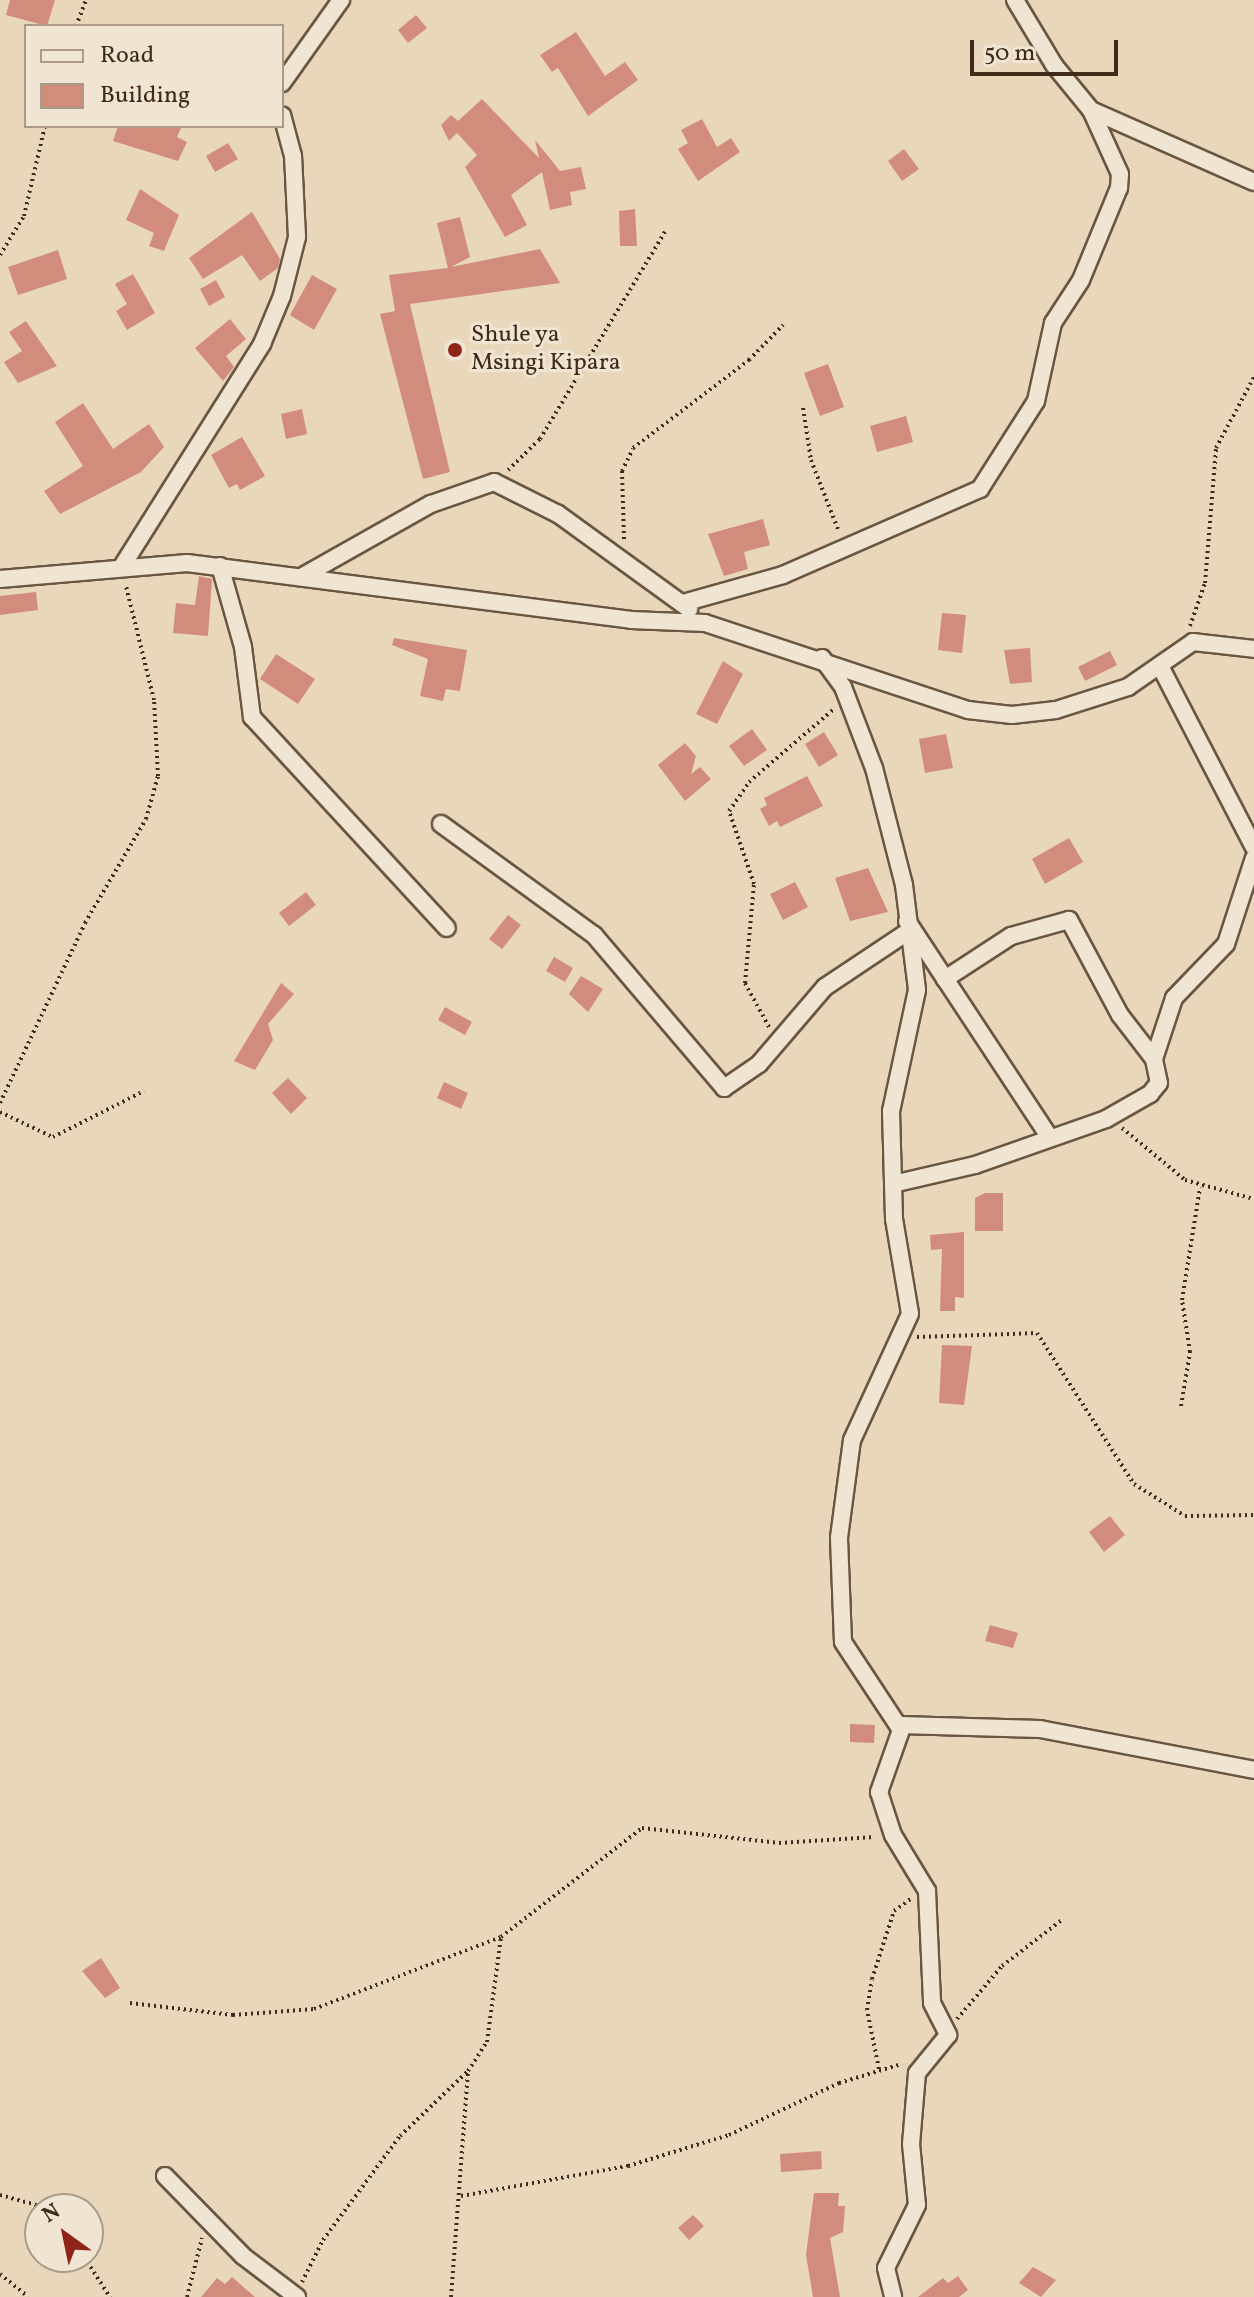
<!DOCTYPE html>
<html>
<head>
<meta charset="utf-8">
<style>
  body { margin:0 }
  #map { position:relative; width:1254px; height:2297px; overflow:hidden; background:#e8d7bb; font-family:Vollkorn,serif }
  div>[style] { position:absolute }
  .building>* { inset:0; background:#d28c7e }
  .path>* { height:4px; margin-top:-2px; transform-origin:0; background:repeating-linear-gradient(90deg,#402b18 0 2px,transparent 0 6px) }
  .roads { filter:drop-shadow(2px 0 #6a5641) drop-shadow(-2px 0 #6a5641) drop-shadow(0 2px #6a5641) drop-shadow(0 -2px #6a5641) }
  .minor>* { height:16px; margin:-8px; padding:0 8px; transform-origin:8px; border-radius:8px; background:#f0e5d3 }
  .dots>* { width:22px; height:22px; translate:-50% -50%; box-sizing:border-box; border:4px solid #f0e5d3; border-radius:50% }
  span { translate:-50% -50%; white-space:nowrap; text-align:center; line-height:1.15; -webkit-text-stroke:6px #f0e5d3; paint-order:stroke }
  .poi-label { font-size:24px; color:#402b18 }
  .left { translate:0 -50%; text-align:left }
  .legend { position:absolute; left:24px; top:24px; width:260px; height:104px; box-sizing:border-box; background:#f0e5d3; border:2px solid #aa9b88; margin:0; padding:10px 14px; list-style:none; font-size:24px; color:#402b18 }
  .legend li { display:flex; align-items:center; gap:16px; height:40px }
  .legend b { width:40px; border:2px solid #aa9b88 }
  .north { position:absolute; left:24px; top:2193px; width:80px; height:80px; box-sizing:border-box; background:#f0e5d3; border:2px solid #aa9b88; border-radius:50%; rotate:327deg; font-size:22px; font-weight:700; line-height:32px; text-align:center; color:#402b18 }
  .north::after { content:''; display:block; margin:auto; width:28px; height:36px; background:#8f2418; clip-path:polygon(50% 0,100% 100%,50% 72%,0 100%) }
  .scale { position:absolute; left:970px; top:40px; width:148px; height:36px; box-sizing:border-box; border:4px solid #402b18; border-top:0; padding-left:10px; font-size:24px; line-height:28px; white-space:nowrap; color:#402b18; -webkit-text-stroke:6px #f0e5d3; paint-order:stroke }
</style>
</head>
<body>
<div id="map">
  <div class="building">
    <i style="clip-path:polygon(10px 0,55px 0,47px 26px,6px 15px)"></i>
    <i style="clip-path:polygon(416px 15px,427px 28px,408px 43px,398px 30px)"></i>
    <i style="clip-path:polygon(576px 32px,605px 76px,625px 62px,638px 80px,588px 116px,558px 68px,552px 72px,540px 55px)"></i>
    <i style="clip-path:polygon(482px 99px,539px 158px,535px 140px,560px 171px,581px 167px,586px 189px,570px 192px,572px 205px,550px 210px,542px 172px,511px 195px,527px 225px,505px 237px,465px 167px,477px 155px,457px 133px,449px 141px,441px 125px,451px 115px,458px 121px)"></i>
    <i style="clip-path:polygon(702px 119px,717px 147px,731px 138px,740px 152px,698px 181px,678px 149px,688px 143px,681px 130px)"></i>
    <i style="clip-path:polygon(118px 126px,182px 126px,177px 137px,187px 142px,178px 161px,113px 141px)"></i>
    <i style="clip-path:polygon(228px 143px,238px 159px,215px 172px,206px 156px)"></i>
    <i style="clip-path:polygon(904px 149px,919px 169px,902px 181px,888px 161px)"></i>
    <i style="clip-path:polygon(140px 189px,179px 215px,164px 251px,149px 246px,154px 233px,126px 220px)"></i>
    <i style="clip-path:polygon(635px 209px,637px 246px,620px 246px,619px 211px)"></i>
    <i style="clip-path:polygon(252px 212px,280px 259px,278px 268px,260px 281px,242px 255px,203px 279px,189px 258px)"></i>
    <i style="clip-path:polygon(460px 217px,470px 257px,451px 267px,540px 249px,560px 283px,410px 304px,450px 472px,423px 479px,380px 314px,395px 311px,389px 275px,448px 268px,437px 223px)"></i>
    <i style="clip-path:polygon(58px 250px,67px 279px,18px 295px,8px 267px)"></i>
    <i style="clip-path:polygon(133px 274px,155px 313px,127px 330px,116px 311px,127px 304px,115px 284px)"></i>
    <i style="clip-path:polygon(312px 275px,337px 289px,314px 330px,290px 315px)"></i>
    <i style="clip-path:polygon(216px 280px,225px 297px,209px 306px,200px 289px)"></i>
    <i style="clip-path:polygon(230px 319px,246px 339px,226px 356px,234px 367px,223px 381px,195px 348px)"></i>
    <i style="clip-path:polygon(26px 321px,57px 366px,18px 383px,4px 362px,22px 351px,9px 332px)"></i>
    <i style="clip-path:polygon(828px 364px,844px 407px,820px 416px,804px 373px)"></i>
    <i style="clip-path:polygon(83px 403px,113px 449px,149px 424px,164px 447px,141px 472px,60px 514px,44px 491px,83px 466px,55px 422px)"></i>
    <i style="clip-path:polygon(302px 409px,307px 434px,286px 439px,281px 414px)"></i>
    <i style="clip-path:polygon(906px 416px,913px 442px,877px 452px,870px 426px)"></i>
    <i style="clip-path:polygon(242px 437px,265px 476px,240px 490px,237px 484px,229px 488px,211px 455px)"></i>
    <i style="clip-path:polygon(763px 519px,770px 545px,744px 552px,748px 569px,724px 576px,708px 534px)"></i>
    <i style="clip-path:polygon(199px 576px,212px 579px,208px 636px,173px 633px,176px 603px,195px 605px)"></i>
    <i style="clip-path:polygon(36px 592px,38px 610px,0 615px,0 596px)"></i>
    <i style="clip-path:polygon(942px 613px,966px 615px,962px 653px,938px 650px)"></i>
    <i style="clip-path:polygon(394px 638px,467px 650px,460px 691px,446px 689px,443px 701px,420px 696px,428px 659px,392px 645px)"></i>
    <i style="clip-path:polygon(1030px 648px,1032px 682px,1010px 684px,1004px 650px)"></i>
    <i style="clip-path:polygon(1110px 651px,1117px 665px,1085px 681px,1078px 667px)"></i>
    <i style="clip-path:polygon(276px 654px,315px 679px,298px 704px,260px 679px)"></i>
    <i style="clip-path:polygon(723px 661px,743px 674px,717px 724px,696px 714px)"></i>
    <i style="clip-path:polygon(752px 729px,767px 750px,744px 766px,729px 746px)"></i>
    <i style="clip-path:polygon(824px 732px,838px 755px,819px 767px,805px 744px)"></i>
    <i style="clip-path:polygon(946px 734px,953px 768px,925px 773px,919px 739px)"></i>
    <i style="clip-path:polygon(685px 743px,696px 756px,691px 774px,700px 767px,711px 779px,685px 801px,658px 765px)"></i>
    <i style="clip-path:polygon(807px 776px,823px 806px,780px 827px,777px 821px,769px 826px,760px 809px,767px 805px,764px 798px)"></i>
    <i style="clip-path:polygon(1069px 838px,1083px 862px,1045px 884px,1032px 859px)"></i>
    <i style="clip-path:polygon(868px 868px,888px 912px,850px 921px,835px 878px)"></i>
    <i style="clip-path:polygon(795px 882px,808px 907px,783px 920px,770px 894px)"></i>
    <i style="clip-path:polygon(306px 892px,316px 905px,289px 926px,279px 913px)"></i>
    <i style="clip-path:polygon(508px 915px,521px 925px,502px 949px,489px 939px)"></i>
    <i style="clip-path:polygon(554px 957px,573px 968px,565px 982px,546px 971px)"></i>
    <i style="clip-path:polygon(581px 976px,603px 989px,588px 1012px,569px 994px)"></i>
    <i style="clip-path:polygon(281px 983px,294px 994px,268px 1024px,273px 1040px,255px 1070px,234px 1061px)"></i>
    <i style="clip-path:polygon(445px 1007px,472px 1022px,465px 1035px,438px 1020px)"></i>
    <i style="clip-path:polygon(288px 1078px,307px 1098px,291px 1114px,272px 1093px)"></i>
    <i style="clip-path:polygon(444px 1082px,468px 1093px,461px 1109px,437px 1098px)"></i>
    <i style="clip-path:polygon(985px 1193px,1003px 1193px,1003px 1231px,975px 1231px,975px 1198px)"></i>
    <i style="clip-path:polygon(964px 1232px,964px 1298px,955px 1297px,955px 1311px,940px 1311px,942px 1249px,931px 1250px,930px 1235px)"></i>
    <i style="clip-path:polygon(942px 1345px,972px 1346px,964px 1405px,939px 1403px)"></i>
    <i style="clip-path:polygon(1110px 1516px,1125px 1535px,1104px 1552px,1089px 1532px)"></i>
    <i style="clip-path:polygon(990px 1625px,1018px 1633px,1013px 1648px,985px 1641px)"></i>
    <i style="clip-path:polygon(850px 1724px,875px 1725px,874px 1743px,850px 1742px)"></i>
    <i style="clip-path:polygon(101px 1958px,120px 1988px,105px 1998px,82px 1971px)"></i>
    <i style="clip-path:polygon(821px 2151px,822px 2169px,781px 2172px,780px 2154px)"></i>
    <i style="clip-path:polygon(814px 2193px,839px 2193px,838px 2206px,845px 2206px,843px 2232px,830px 2238px,840px 2297px,813px 2297px,806px 2255px)"></i>
    <i style="clip-path:polygon(693px 2215px,704px 2226px,689px 2240px,678px 2228px)"></i>
    <i style="clip-path:polygon(1033px 2267px,1056px 2280px,1041px 2297px,1019px 2283px)"></i>
    <i style="clip-path:polygon(958px 2276px,968px 2290px,959px 2297px,918px 2297px,943px 2278px,948px 2283px)"></i>
    <i style="clip-path:polygon(232px 2277px,255px 2297px,201px 2297px,217px 2278px,225px 2284px)"></i>
  </div>
  <div class="path">
    <i style="left:76px;top:26px;width:28px;rotate:-69deg"></i>
    <i style="left:0;top:255px;width:46px;rotate:-58.4deg"></i>
    <i style="left:24px;top:216px;width:92px;rotate:-76.9deg"></i>
    <i style="left:803px;top:408px;width:53px;rotate:81.3deg"></i>
    <i style="left:811px;top:460px;width:77px;rotate:68.7deg"></i>
    <i style="left:508px;top:470px;width:45px;rotate:-44.1deg"></i>
    <i style="left:540px;top:439px;width:242px;rotate:-58.9deg"></i>
    <i style="left:624px;top:539px;width:68px;rotate:-91.7deg"></i>
    <i style="left:622px;top:471px;width:25px;rotate:-64deg"></i>
    <i style="left:633px;top:448px;width:146px;rotate:-37.2deg"></i>
    <i style="left:749px;top:360px;width:49px;rotate:-45.8deg"></i>
    <i style="left:1190px;top:626px;width:46px;rotate:-70.8deg"></i>
    <i style="left:1205px;top:583px;width:135px;rotate:-85.3deg"></i>
    <i style="left:1216px;top:448px;width:81px;rotate:-61.8deg"></i>
    <i style="left:769px;top:1027px;width:50px;rotate:-118.6deg"></i>
    <i style="left:745px;top:983px;width:99px;rotate:-84.8deg"></i>
    <i style="left:754px;top:884px;width:77px;rotate:-108.9deg"></i>
    <i style="left:729px;top:811px;width:35px;rotate:-55deg"></i>
    <i style="left:749px;top:782px;width:112px;rotate:-40.7deg"></i>
    <i style="left:0;top:1103px;width:199px;rotate:-64.7deg"></i>
    <i style="left:85px;top:923px;width:121px;rotate:-59.6deg"></i>
    <i style="left:146px;top:819px;width:45px;rotate:-74.4deg"></i>
    <i style="left:158px;top:776px;width:76px;rotate:-93deg"></i>
    <i style="left:154px;top:700px;width:117px;rotate:-103.8deg"></i>
    <i style="left:0;top:1112px;width:59px;rotate:25.3deg"></i>
    <i style="left:53px;top:1137px;width:102px;rotate:-26.8deg"></i>
    <i style="left:1122px;top:1128px;width:82px;rotate:39.5deg"></i>
    <i style="left:1185px;top:1180px;width:72px;rotate:15.4deg"></i>
    <i style="left:917px;top:1337px;width:120px;rotate:-1.9deg"></i>
    <i style="left:1037px;top:1333px;width:179px;rotate:57.3deg"></i>
    <i style="left:1134px;top:1484px;width:60px;rotate:32.1deg"></i>
    <i style="left:1185px;top:1516px;width:69px;rotate:-0.8deg"></i>
    <i style="left:1181px;top:1406px;width:55px;rotate:-80.5deg"></i>
    <i style="left:1190px;top:1352px;width:53px;rotate:-98.7deg"></i>
    <i style="left:1182px;top:1300px;width:114px;rotate:-80.9deg"></i>
    <i style="left:130px;top:2003px;width:104px;rotate:6.6deg"></i>
    <i style="left:233px;top:2015px;width:81px;rotate:-4.2deg"></i>
    <i style="left:314px;top:2009px;width:200px;rotate:-21.1deg"></i>
    <i style="left:501px;top:1937px;width:178px;rotate:-37.7deg"></i>
    <i style="left:642px;top:1828px;width:138px;rotate:6.2deg"></i>
    <i style="left:779px;top:1843px;width:96px;rotate:-3.6deg"></i>
    <i style="left:957px;top:2019px;width:70px;rotate:-49.7deg"></i>
    <i style="left:1002px;top:1966px;width:77px;rotate:-37.6deg"></i>
    <i style="left:879px;top:2069px;width:60px;rotate:-101.5deg"></i>
    <i style="left:867px;top:2010px;width:31px;rotate:-81deg"></i>
    <i style="left:872px;top:1979px;width:71px;rotate:-72.1deg"></i>
    <i style="left:894px;top:1911px;width:22px;rotate:-36deg"></i>
    <i style="left:0;top:2195px;width:53px;rotate:15.4deg"></i>
    <i style="left:461px;top:2196px;width:170px;rotate:-10.2deg"></i>
    <i style="left:628px;top:2166px;width:106px;rotate:-17.1deg"></i>
    <i style="left:729px;top:2135px;width:122px;rotate:-25.3deg"></i>
    <i style="left:839px;top:2083px;width:66px;rotate:-16.8deg"></i>
    <i style="left:84px;top:2257px;width:48px;rotate:57deg"></i>
    <i style="left:0;top:2274px;width:36px;rotate:39deg"></i>
    <i style="left:302px;top:2282px;width:47px;rotate:-63.4deg"></i>
    <i style="left:323px;top:2240px;width:129px;rotate:-53.5deg"></i>
    <i style="left:400px;top:2136px;width:94px;rotate:-43.7deg"></i>
    <i style="left:187px;top:2297px;width:61px;rotate:-75.7deg"></i>
    <i style="left:451px;top:2297px;width:227px;rotate:-85.7deg"></i>
    <i style="left:468px;top:2071px;width:35px;rotate:-57deg"></i>
    <i style="left:487px;top:2042px;width:106px;rotate:-82.4deg"></i>
  </div>
  <div class="roads">
    <div class="minor">
      <i style="left:1015px;top:0;width:76px;rotate:59deg"></i>
      <i style="left:1054px;top:65px;width:58px;rotate:50.6deg"></i>
      <i style="left:1091px;top:110px;width:178px;rotate:23.8deg"></i>
      <i style="left:282px;top:83px;width:102px;rotate:-54.6deg"></i>
      <i style="left:220px;top:566px;width:84px;rotate:74.1deg"></i>
      <i style="left:243px;top:647px;width:71px;rotate:82.7deg"></i>
      <i style="left:252px;top:717px;width:287px;rotate:47.3deg"></i>
      <i style="left:121px;top:568px;width:265px;rotate:-57.8deg"></i>
      <i style="left:262px;top:344px;width:52px;rotate:-67.4deg"></i>
      <i style="left:282px;top:296px;width:61px;rotate:-75.7deg"></i>
      <i style="left:297px;top:237px;width:81px;rotate:-92.8deg"></i>
      <i style="left:293px;top:156px;width:42px;rotate:-105deg"></i>
      <i style="left:303px;top:576px;width:147px;rotate:-29.4deg"></i>
      <i style="left:431px;top:504px;width:67px;rotate:-19.2deg"></i>
      <i style="left:494px;top:482px;width:72px;rotate:26.6deg"></i>
      <i style="left:558px;top:514px;width:162px;rotate:35.9deg"></i>
      <i style="left:0;top:579px;width:188px;rotate:-4.9deg"></i>
      <i style="left:187px;top:563px;width:448px;rotate:7.3deg"></i>
      <i style="left:631px;top:620px;width:74px;rotate:2.3deg"></i>
      <i style="left:705px;top:623px;width:277px;rotate:18.3deg"></i>
      <i style="left:968px;top:710px;width:44px;rotate:6.5deg"></i>
      <i style="left:1012px;top:715px;width:44px;rotate:-6.5deg"></i>
      <i style="left:1056px;top:710px;width:76px;rotate:-17.7deg"></i>
      <i style="left:1128px;top:687px;width:79px;rotate:-34.7deg"></i>
      <i style="left:1193px;top:642px;width:61px;rotate:6.5deg"></i>
      <i style="left:683px;top:603px;width:104px;rotate:-15.6deg"></i>
      <i style="left:783px;top:575px;width:215px;rotate:-23.6deg"></i>
      <i style="left:980px;top:489px;width:104px;rotate:-57.5deg"></i>
      <i style="left:1036px;top:401px;width:80px;rotate:-77.7deg"></i>
      <i style="left:1053px;top:323px;width:51px;rotate:-56.9deg"></i>
      <i style="left:1081px;top:280px;width:100px;rotate:-67.6deg"></i>
      <i style="left:1119px;top:188px;width:14px;rotate:-86deg"></i>
      <i style="left:1120px;top:174px;width:70px;rotate:-114.4deg"></i>
      <i style="left:822px;top:658px;width:36px;rotate:54deg"></i>
      <i style="left:843px;top:687px;width:87px;rotate:69.1deg"></i>
      <i style="left:874px;top:768px;width:121px;rotate:75.6deg"></i>
      <i style="left:904px;top:885px;width:106px;rotate:82.9deg"></i>
      <i style="left:917px;top:990px;width:124px;rotate:102.1deg"></i>
      <i style="left:891px;top:1111px;width:108px;rotate:88.4deg"></i>
      <i style="left:894px;top:1219px;width:96px;rotate:80.4deg"></i>
      <i style="left:910px;top:1314px;width:139px;rotate:114.7deg"></i>
      <i style="left:852px;top:1440px;width:99px;rotate:97.6deg"></i>
      <i style="left:839px;top:1538px;width:104px;rotate:87.8deg"></i>
      <i style="left:843px;top:1642px;width:105px;rotate:56.6deg"></i>
      <i style="left:901px;top:1730px;width:66px;rotate:109.5deg"></i>
      <i style="left:879px;top:1792px;width:45px;rotate:72deg"></i>
      <i style="left:893px;top:1835px;width:66px;rotate:58.7deg"></i>
      <i style="left:927px;top:1891px;width:112px;rotate:87.4deg"></i>
      <i style="left:932px;top:2003px;width:36px;rotate:63deg"></i>
      <i style="left:948px;top:2035px;width:49px;rotate:129.2deg"></i>
      <i style="left:917px;top:2073px;width:71px;rotate:94.8deg"></i>
      <i style="left:911px;top:2144px;width:61px;rotate:84.4deg"></i>
      <i style="left:917px;top:2205px;width:70px;rotate:116.2deg"></i>
      <i style="left:886px;top:2268px;width:30px;rotate:76deg"></i>
      <i style="left:1160px;top:666px;width:204px;rotate:62.6deg"></i>
      <i style="left:441px;top:824px;width:189px;rotate:36deg"></i>
      <i style="left:594px;top:935px;width:201px;rotate:49.6deg"></i>
      <i style="left:724px;top:1088px;width:42px;rotate:-34.4deg"></i>
      <i style="left:759px;top:1064px;width:101px;rotate:-49.4deg"></i>
      <i style="left:825px;top:987px;width:97px;rotate:-33.7deg"></i>
      <i style="left:907px;top:921px;width:260px;rotate:56.6deg"></i>
      <i style="left:1154px;top:1059px;width:64px;rotate:-71.8deg"></i>
      <i style="left:1174px;top:998px;width:75px;rotate:-46.1deg"></i>
      <i style="left:1226px;top:944px;width:90px;rotate:-72deg"></i>
      <i style="left:897px;top:1183px;width:80px;rotate:-13deg"></i>
      <i style="left:975px;top:1165px;width:139px;rotate:-19.3deg"></i>
      <i style="left:1106px;top:1119px;width:51px;rotate:-29.6deg"></i>
      <i style="left:1150px;top:1094px;width:14px;rotate:-51deg"></i>
      <i style="left:1159px;top:1083px;width:25px;rotate:-102deg"></i>
      <i style="left:1154px;top:1059px;width:56px;rotate:-127.7deg"></i>
      <i style="left:1120px;top:1015px;width:108px;rotate:-118.2deg"></i>
      <i style="left:1069px;top:920px;width:60px;rotate:164.6deg"></i>
      <i style="left:1011px;top:936px;width:79px;rotate:146.9deg"></i>
      <i style="left:900px;top:1725px;width:140px;rotate:1.6deg"></i>
      <i style="left:1040px;top:1729px;width:218px;rotate:10.8deg"></i>
      <i style="left:165px;top:2176px;width:112px;rotate:45.7deg"></i>
      <i style="left:243px;top:2256px;width:68px;rotate:37.2deg"></i>
    </div>
  </div>
  <div class="dots">
    <i style="left:455px;top:350px;background:#8f2418"></i>
  </div>
  <div class="poi-label">
    <span class="left" style="left:471px;top:350px">Shule ya<br>Msingi Kipara</span>
  </div>
  <ul class="legend">
  <li><b style="height:10px;background:#f0e5d3"></b>Road</li>
  <li><b style="height:22px;background:#d28c7e"></b>Building</li>
  </ul>
  <div class="north">N</div>
  <div class="scale">50 m</div>
</div>
</body>
</html>
